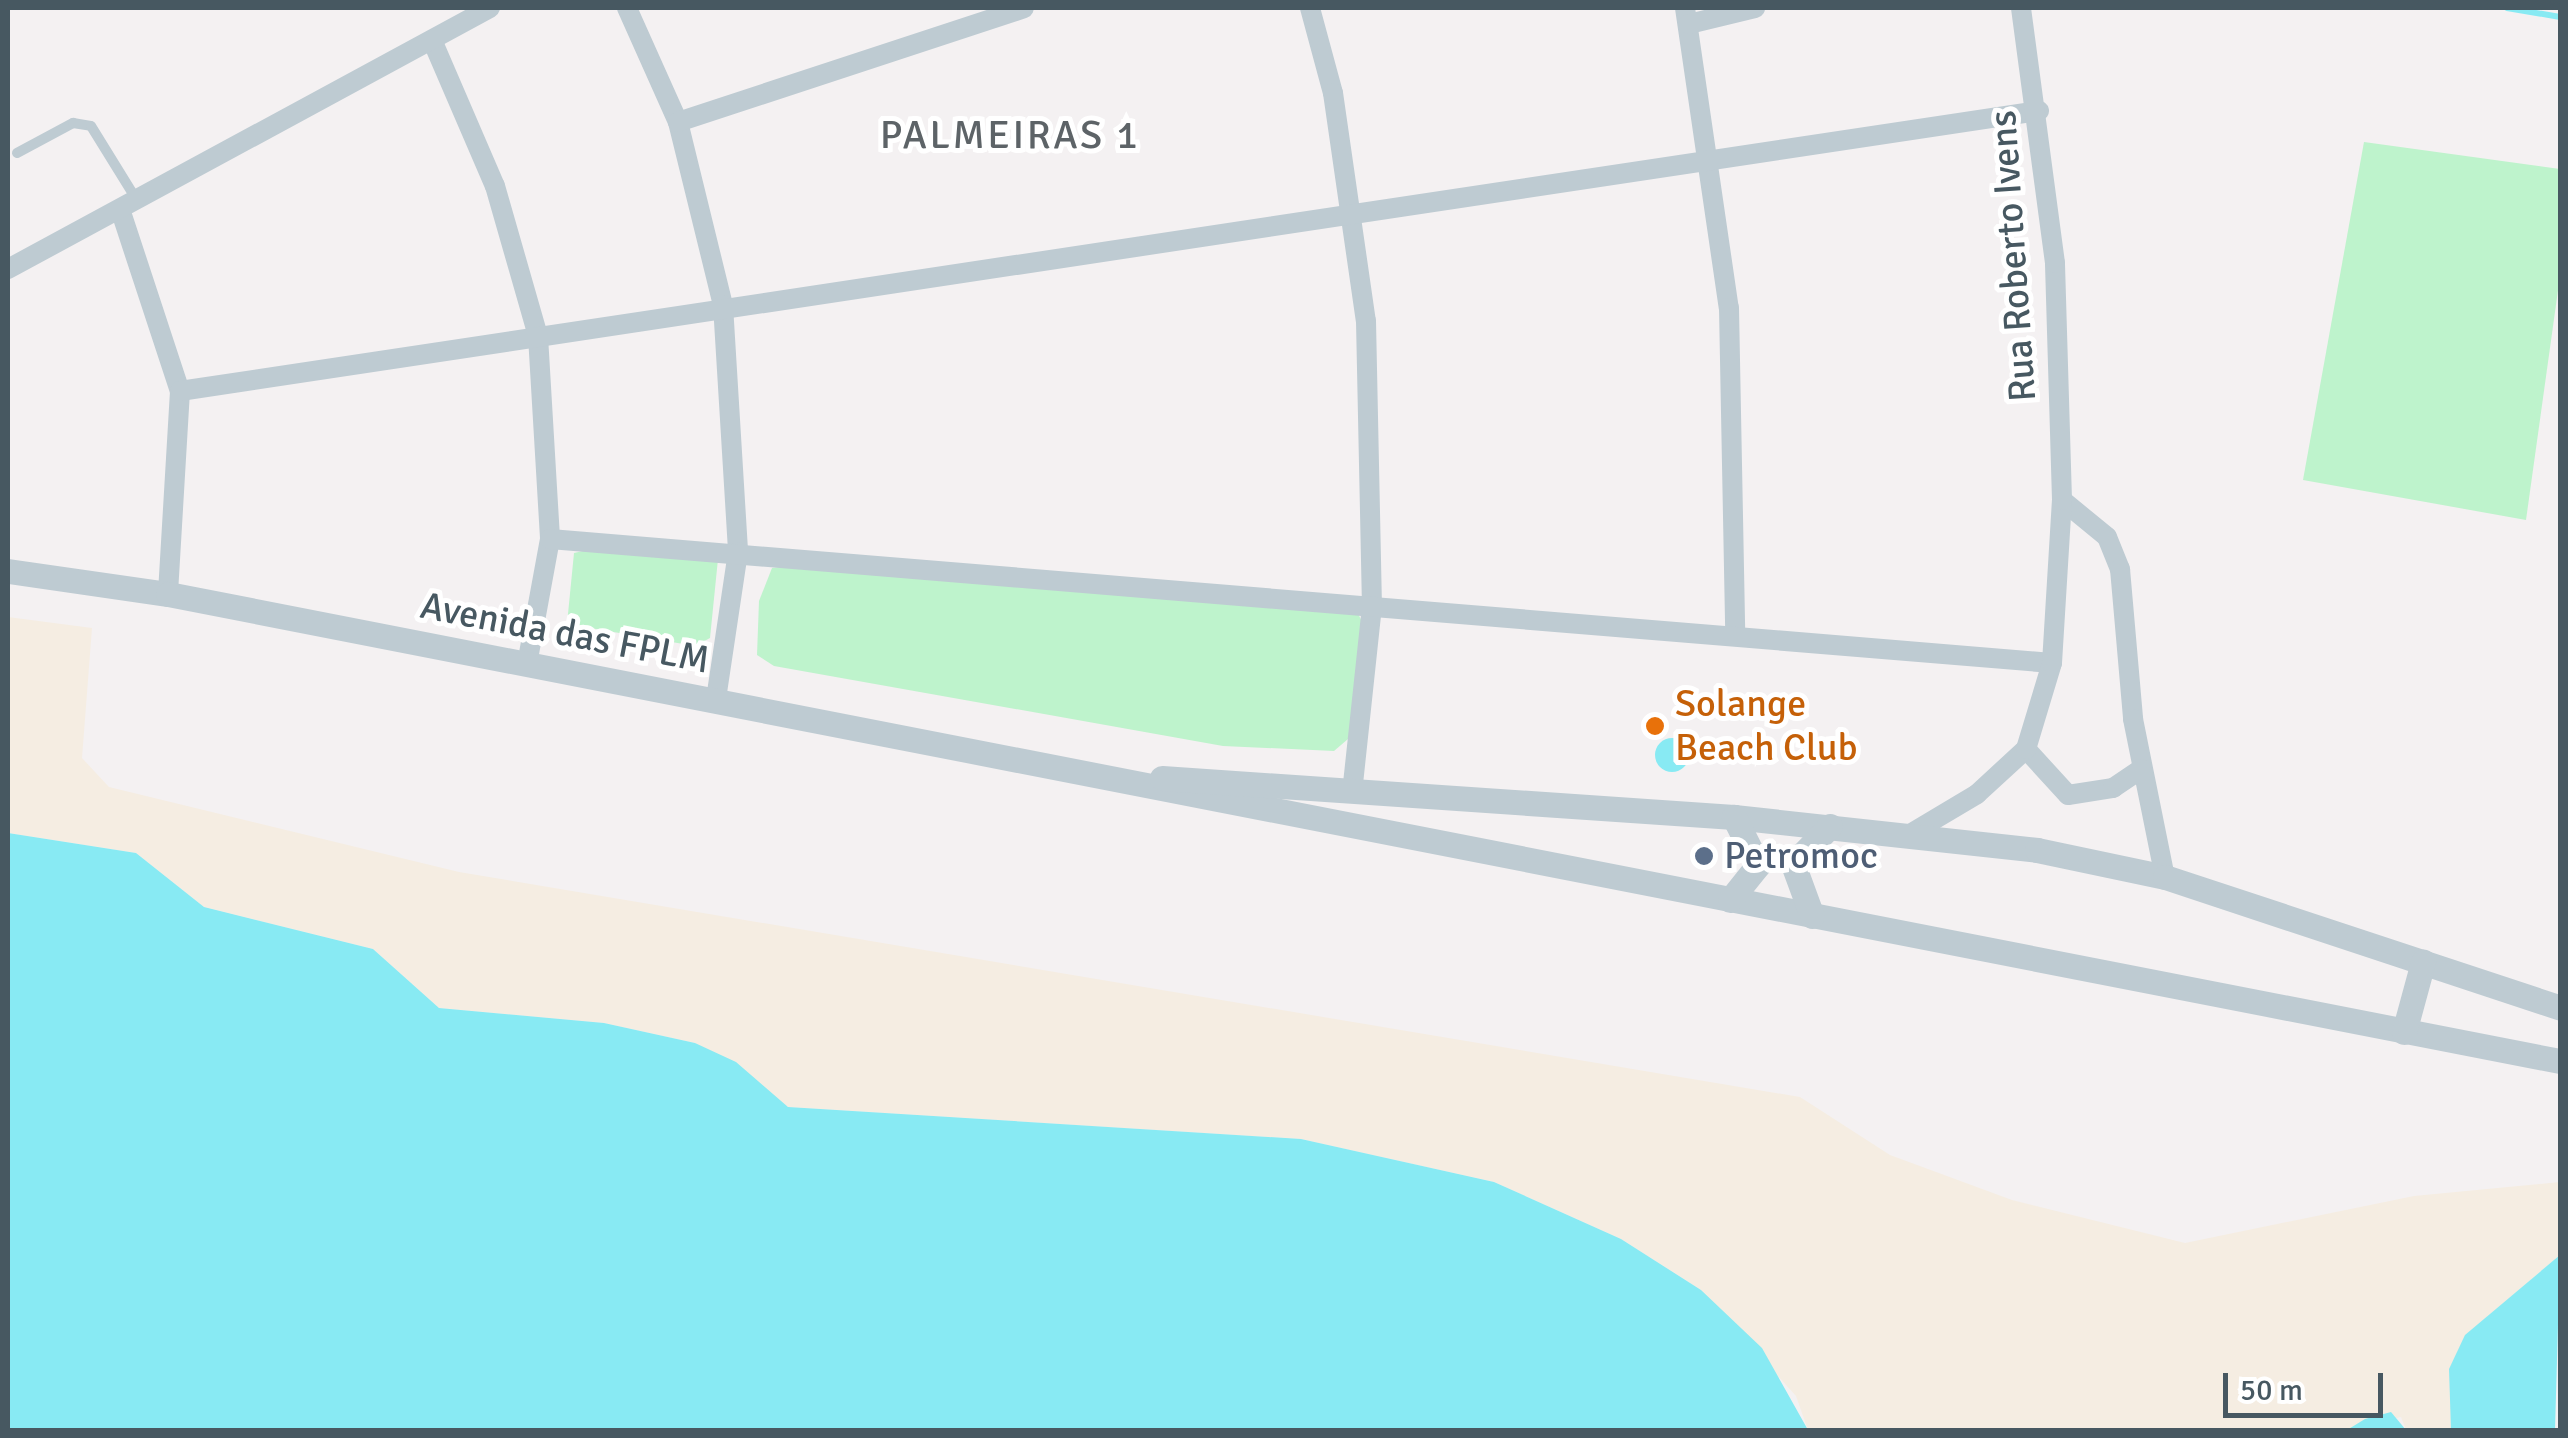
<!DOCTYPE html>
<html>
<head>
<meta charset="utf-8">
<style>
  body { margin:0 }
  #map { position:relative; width:2568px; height:1438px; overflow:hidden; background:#f4f1f2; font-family:Signika,sans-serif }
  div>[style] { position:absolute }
  .green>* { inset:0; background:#bef3cc }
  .sand>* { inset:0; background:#f5ede2 }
  .water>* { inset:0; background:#88eaf3 }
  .round { border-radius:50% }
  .stream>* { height:6px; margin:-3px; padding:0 3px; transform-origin:3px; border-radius:3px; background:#88eaf3 }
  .service>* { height:10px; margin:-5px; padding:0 5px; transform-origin:5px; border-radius:5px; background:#becbd2 }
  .minor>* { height:20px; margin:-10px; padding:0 10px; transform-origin:10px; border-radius:10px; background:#becbd2 }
  .tertiary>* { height:25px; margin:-12.5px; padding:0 12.5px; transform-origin:12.5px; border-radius:12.5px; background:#becbd2 }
  .dots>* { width:28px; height:28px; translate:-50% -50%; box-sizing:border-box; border:5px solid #fff; border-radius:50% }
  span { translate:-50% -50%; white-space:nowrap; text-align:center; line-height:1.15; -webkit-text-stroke:10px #fff; paint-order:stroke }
  .street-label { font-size:38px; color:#475861 }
  .food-label { font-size:38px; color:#c56008 }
  .left { translate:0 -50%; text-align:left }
  .service-label { font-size:38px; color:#4e5e75 }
  .neighbourhood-label { font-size:40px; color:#5d6367; letter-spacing:2.5px }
  .frame { position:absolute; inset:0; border:10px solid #475861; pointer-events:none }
  .scale { position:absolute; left:2223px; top:1373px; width:160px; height:45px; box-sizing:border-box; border:5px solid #475861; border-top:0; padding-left:12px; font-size:30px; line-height:35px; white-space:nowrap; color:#475861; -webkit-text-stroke:8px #fff; paint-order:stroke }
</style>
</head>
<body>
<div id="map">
  <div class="green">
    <i style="clip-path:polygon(2364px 142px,2560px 169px,2560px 276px,2526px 520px,2303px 480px)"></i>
    <i style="clip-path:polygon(596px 548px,718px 559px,710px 638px,695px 646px,567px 624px,574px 553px)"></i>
    <i style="clip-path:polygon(799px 565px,1356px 610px,1366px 629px,1355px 733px,1334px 751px,1223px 746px,774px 666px,757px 655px,759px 601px,772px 568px)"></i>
  </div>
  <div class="sand">
    <i style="clip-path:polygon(8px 617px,92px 628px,82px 758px,109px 787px,459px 872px,1800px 1097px,1890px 1155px,2012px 1200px,2185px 1243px,2414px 1196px,2560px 1182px,2560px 1255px,2465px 1336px,2451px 1430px,2406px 1430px,2401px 1417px,2347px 1430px,1808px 1430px,1796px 1396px,1701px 1290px,1621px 1239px,1494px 1182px,1301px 1139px,788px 1107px,695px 1043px,604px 1023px,439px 1008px,373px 949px,204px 907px,136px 853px,8px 833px)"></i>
  </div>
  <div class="water">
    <i class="round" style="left:1655px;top:738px;width:34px;height:34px"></i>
    <i style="clip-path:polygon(8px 833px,136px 853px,204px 907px,373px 949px,439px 1008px,604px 1023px,695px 1043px,736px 1062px,788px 1107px,1301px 1139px,1494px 1182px,1621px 1239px,1701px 1290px,1762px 1348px,1808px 1430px,8px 1430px)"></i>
    <i style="clip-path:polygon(2560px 1255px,2555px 1430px,2451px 1430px,2449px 1369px,2465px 1335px)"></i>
    <i style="clip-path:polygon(2391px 1412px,2406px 1430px,2347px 1430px,2365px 1419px)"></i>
  </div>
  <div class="stream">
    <i style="left:2507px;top:8px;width:54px;rotate:9.6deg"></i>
  </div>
  <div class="service">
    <i style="left:17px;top:153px;width:64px;rotate:-28.2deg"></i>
    <i style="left:73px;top:123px;width:18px;rotate:9deg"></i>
    <i style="left:91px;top:126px;width:89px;rotate:58.3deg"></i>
  </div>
  <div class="minor">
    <i style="left:627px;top:8px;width:125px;rotate:65.9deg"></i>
    <i style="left:678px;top:122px;width:188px;rotate:76.2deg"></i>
    <i style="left:723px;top:305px;width:247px;rotate:86.5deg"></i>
    <i style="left:738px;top:552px;width:150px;rotate:98.5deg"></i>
    <i style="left:1310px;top:8px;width:88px;rotate:74.9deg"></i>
    <i style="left:1333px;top:93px;width:230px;rotate:81.8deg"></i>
    <i style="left:1366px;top:321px;width:285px;rotate:88.8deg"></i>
    <i style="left:1372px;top:606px;width:188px;rotate:96.1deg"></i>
    <i style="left:1685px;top:8px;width:303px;rotate:81.7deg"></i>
    <i style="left:1729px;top:308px;width:322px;rotate:88.9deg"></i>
    <i style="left:1689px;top:24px;width:68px;rotate:-13.6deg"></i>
    <i style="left:432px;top:40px;width:159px;rotate:66.7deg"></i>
    <i style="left:495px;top:186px;width:156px;rotate:74deg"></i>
    <i style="left:538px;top:336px;width:203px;rotate:86.6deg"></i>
    <i style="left:550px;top:539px;width:127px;rotate:100.4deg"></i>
    <i style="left:678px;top:122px;width:364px;rotate:-18.2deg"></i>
    <i style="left:121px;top:212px;width:188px;rotate:71.8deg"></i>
    <i style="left:180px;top:391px;width:203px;rotate:93.4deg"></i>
    <i style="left:8px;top:269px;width:548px;rotate:-28.44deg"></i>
    <i style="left:180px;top:391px;width:1880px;rotate:-8.57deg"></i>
    <i style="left:2062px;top:500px;width:58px;rotate:39.4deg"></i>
    <i style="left:2107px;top:537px;width:35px;rotate:68deg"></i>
    <i style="left:2120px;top:569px;width:151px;rotate:85deg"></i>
    <i style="left:2133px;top:719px;width:161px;rotate:78.6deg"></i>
    <i style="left:550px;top:539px;width:1507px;rotate:4.72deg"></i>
    <i style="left:2026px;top:749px;width:62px;rotate:47.6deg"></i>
    <i style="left:2068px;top:795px;width:46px;rotate:-8.8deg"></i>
    <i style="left:2113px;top:788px;width:34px;rotate:-34deg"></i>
    <i style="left:1910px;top:834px;width:78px;rotate:-30.8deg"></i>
    <i style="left:1977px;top:794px;width:67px;rotate:-42.6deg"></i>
    <i style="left:2026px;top:749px;width:90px;rotate:-73.2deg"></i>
    <i style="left:2052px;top:663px;width:163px;rotate:-86.5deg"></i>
    <i style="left:2062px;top:500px;width:237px;rotate:-91.7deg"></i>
    <i style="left:2055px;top:263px;width:257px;rotate:-97.6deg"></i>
  </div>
  <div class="tertiary">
    <i style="left:8px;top:571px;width:162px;rotate:8.2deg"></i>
    <i style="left:168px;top:594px;width:2437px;rotate:11.05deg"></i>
    <i style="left:1162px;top:778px;width:573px;rotate:3.9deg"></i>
    <i style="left:1734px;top:817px;width:305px;rotate:6.2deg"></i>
    <i style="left:2037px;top:850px;width:131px;rotate:11.9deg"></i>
    <i style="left:2165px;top:877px;width:416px;rotate:18.3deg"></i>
    <i style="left:1730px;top:900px;width:45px;rotate:-51.3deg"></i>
    <i style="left:1758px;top:865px;width:54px;rotate:-116.6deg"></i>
    <i style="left:1812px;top:916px;width:55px;rotate:-110.1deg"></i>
    <i style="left:1793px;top:864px;width:53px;rotate:-45.8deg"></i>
    <i style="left:2404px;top:1032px;width:73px;rotate:-74.8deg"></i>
  </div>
  <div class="dots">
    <i style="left:1655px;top:726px;background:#e8710a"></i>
    <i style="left:1704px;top:856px;background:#5c6f8a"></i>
  </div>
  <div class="street-label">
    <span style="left:2013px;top:256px;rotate:-94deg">Rua Roberto Ivens</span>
    <span style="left:565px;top:633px;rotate:11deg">Avenida das FPLM</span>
  </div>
  <div class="food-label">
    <span class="left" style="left:1675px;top:726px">Solange<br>Beach Club</span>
  </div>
  <div class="service-label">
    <span class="left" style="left:1724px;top:856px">Petromoc</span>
  </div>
  <div class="neighbourhood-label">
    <span style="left:1010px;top:135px">PALMEIRAS 1</span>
  </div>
  <div class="frame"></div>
  <div class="scale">50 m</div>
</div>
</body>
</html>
